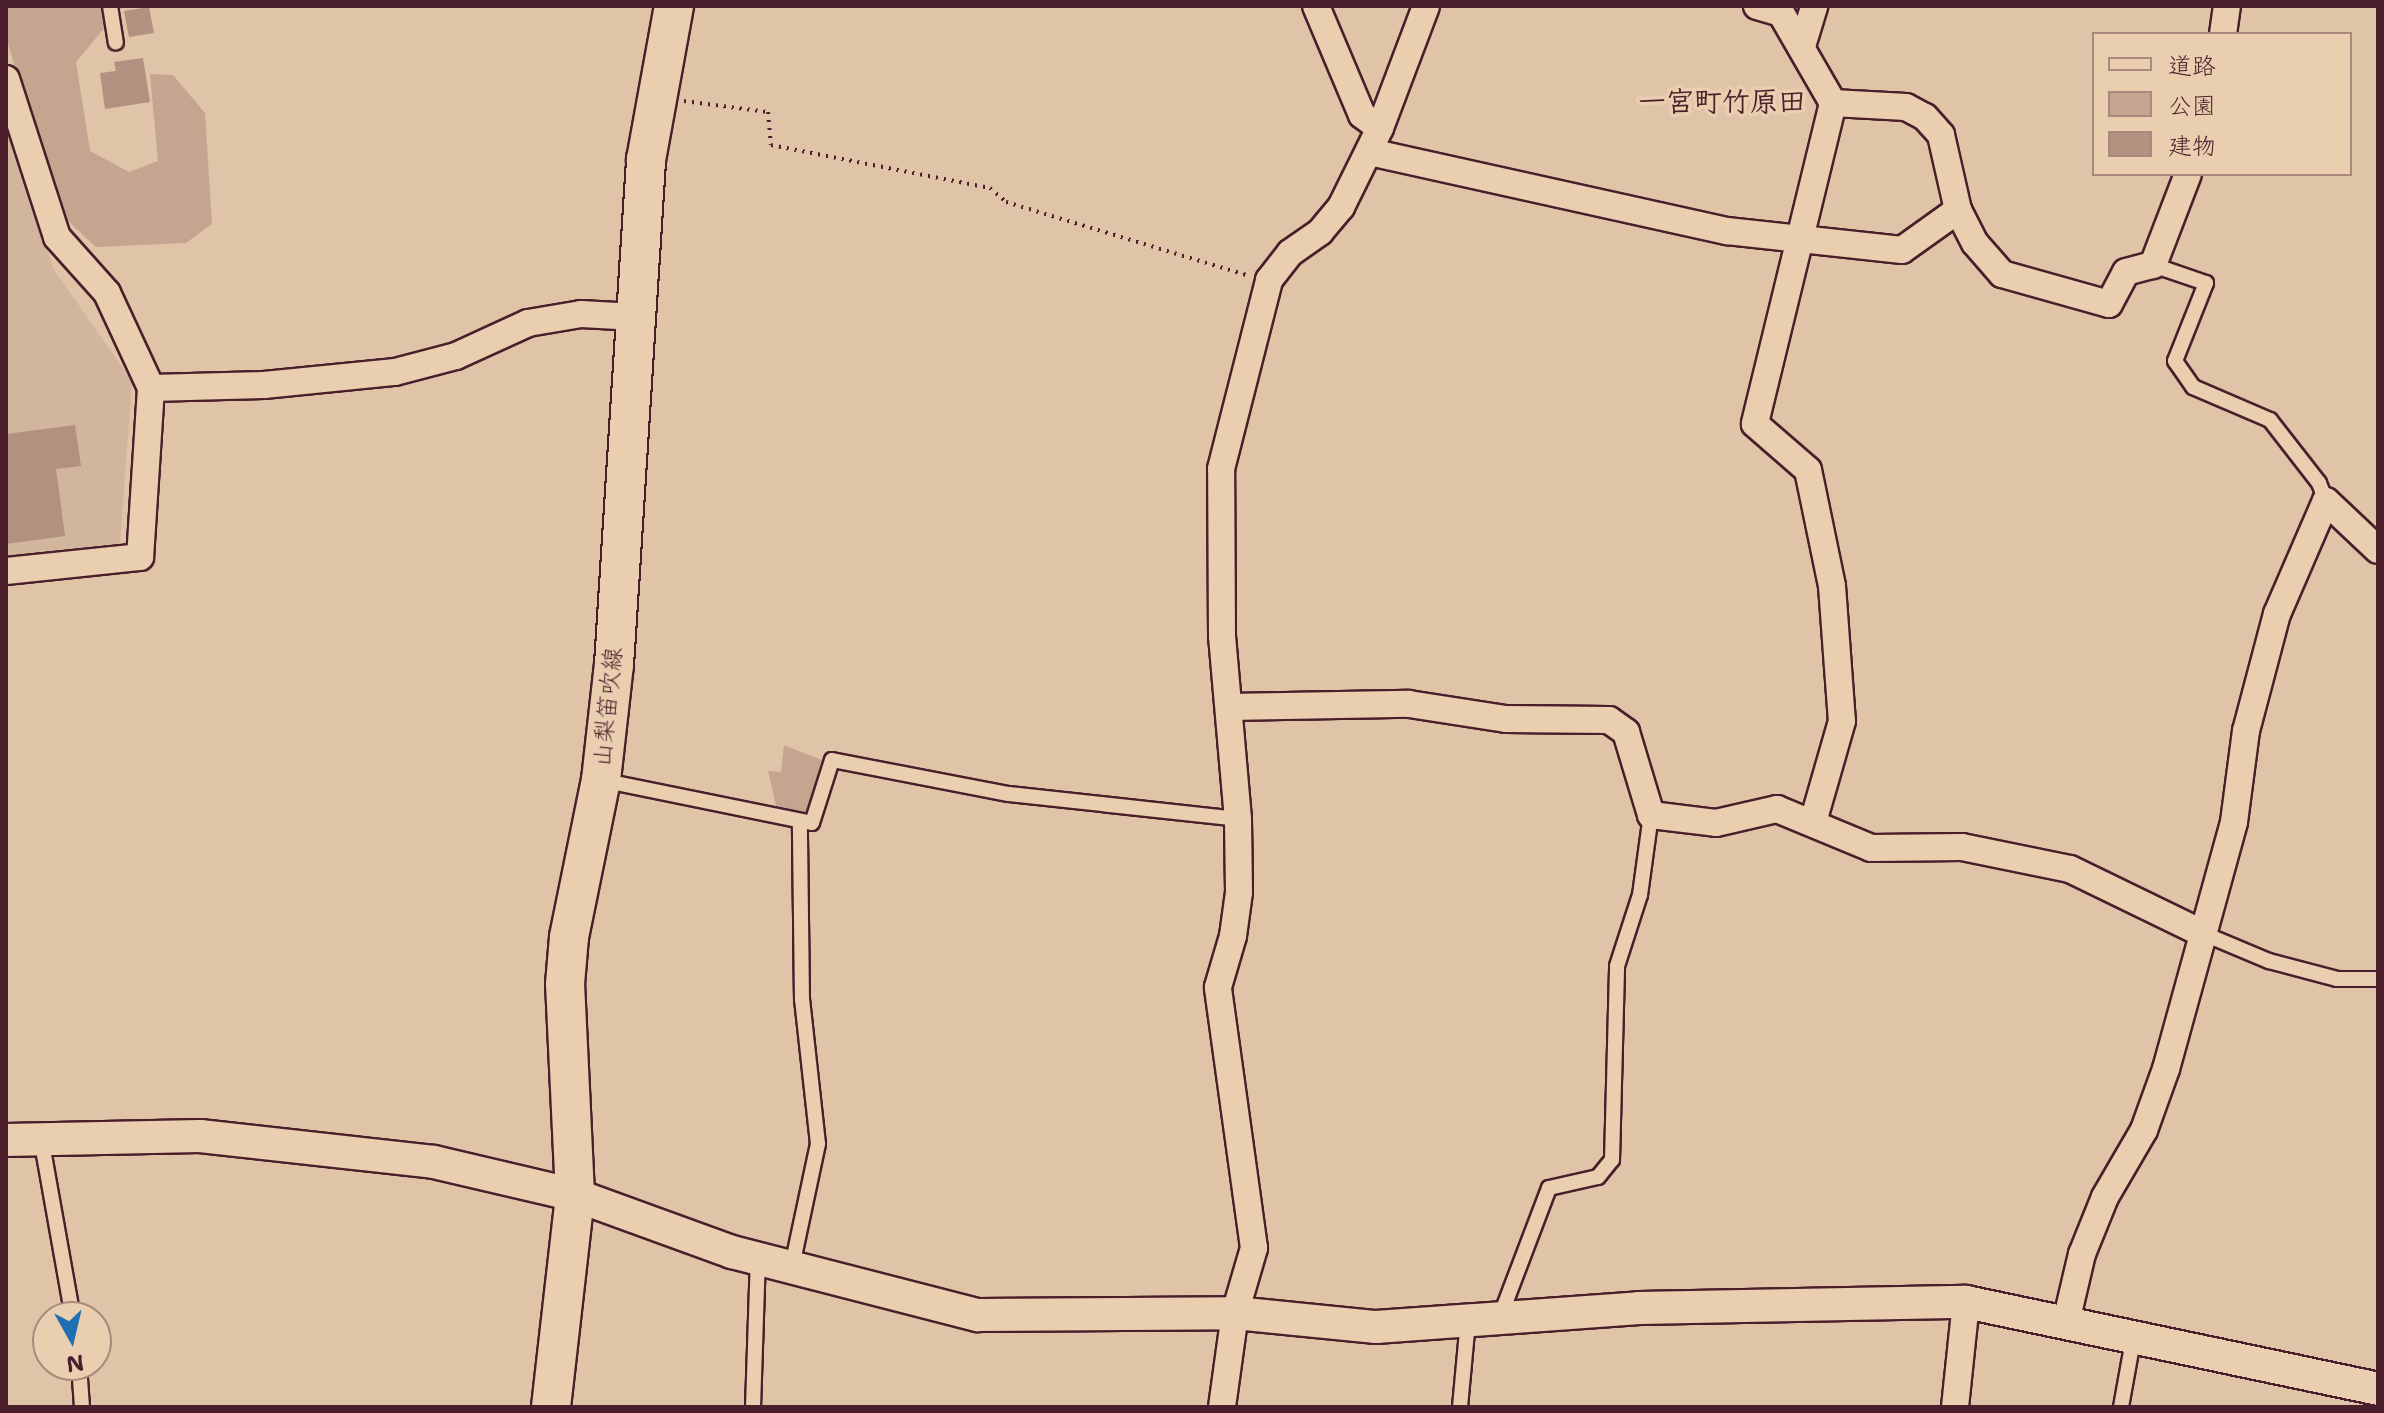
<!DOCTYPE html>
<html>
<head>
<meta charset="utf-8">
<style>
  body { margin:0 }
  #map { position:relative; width:2384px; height:1413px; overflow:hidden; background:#dfc4a8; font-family:"Shantell Sans","Klee One",sans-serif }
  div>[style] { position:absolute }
  .built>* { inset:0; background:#d1b59c }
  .green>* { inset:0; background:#c4a690 }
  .building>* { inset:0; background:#b19180 }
  .path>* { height:4px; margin-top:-2px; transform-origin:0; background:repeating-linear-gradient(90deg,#4a1f2b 0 2px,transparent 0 8px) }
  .roads { filter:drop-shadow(2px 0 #4a1f2b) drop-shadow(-2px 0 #4a1f2b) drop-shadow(0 2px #4a1f2b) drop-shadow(0 -2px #4a1f2b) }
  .service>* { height:14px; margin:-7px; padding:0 7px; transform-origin:7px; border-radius:7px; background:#e9cfb0 }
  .minor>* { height:26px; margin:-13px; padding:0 13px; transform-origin:13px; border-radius:13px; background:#e9cfb0 }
  .tertiary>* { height:32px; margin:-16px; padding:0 16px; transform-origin:16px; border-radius:16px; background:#e9cfb0 }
  .secondary>* { height:38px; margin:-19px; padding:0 19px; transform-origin:19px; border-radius:19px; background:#e9cfb0 }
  span { translate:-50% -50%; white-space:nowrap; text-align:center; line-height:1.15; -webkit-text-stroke:7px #e9cfb0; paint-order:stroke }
  .street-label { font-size:24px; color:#4a1f2b }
  .quarter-label { font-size:28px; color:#4a1f2b; font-weight:700 }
  .frame { position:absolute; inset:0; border:8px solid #4a1f2b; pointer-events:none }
  .legend { position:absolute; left:2092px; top:32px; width:260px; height:144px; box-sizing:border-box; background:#e9cfb0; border:2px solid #a9897b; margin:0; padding:10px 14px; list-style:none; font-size:24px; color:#4a1f2b }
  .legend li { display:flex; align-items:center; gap:16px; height:40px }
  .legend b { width:40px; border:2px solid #a9897b }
  .north { position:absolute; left:32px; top:1301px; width:80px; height:80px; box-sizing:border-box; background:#e9cfb0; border:2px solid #a9897b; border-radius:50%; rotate:172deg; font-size:22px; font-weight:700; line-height:32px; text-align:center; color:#4a1f2b }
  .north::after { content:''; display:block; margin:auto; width:28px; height:36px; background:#1f6fb2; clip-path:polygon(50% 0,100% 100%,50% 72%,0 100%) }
</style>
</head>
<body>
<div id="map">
  <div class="built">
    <i style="clip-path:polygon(6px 125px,54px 270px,132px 381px,120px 543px,6px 557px)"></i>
  </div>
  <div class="green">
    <i style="clip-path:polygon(6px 6px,123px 6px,76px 62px,90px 151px,129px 172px,158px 161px,150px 74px,173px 75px,205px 113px,212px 224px,186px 243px,96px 247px,55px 209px,6px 36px)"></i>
    <i style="clip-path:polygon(784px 745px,822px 760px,806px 817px,777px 810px,768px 771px,781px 772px)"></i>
  </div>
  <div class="building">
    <i style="clip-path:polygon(149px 7px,154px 33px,129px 37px,124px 11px)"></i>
    <i style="clip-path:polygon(143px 58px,150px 102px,105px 109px,100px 73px,116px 71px,114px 62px)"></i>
    <i style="clip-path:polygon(75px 425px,81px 466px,56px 469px,65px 536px,6px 544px,6px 434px)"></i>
  </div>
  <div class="path">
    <i style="left:684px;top:101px;width:85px;rotate:7.5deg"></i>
    <i style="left:768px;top:112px;width:33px;rotate:85deg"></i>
    <i style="left:771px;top:145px;width:223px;rotate:11.1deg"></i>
    <i style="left:990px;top:188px;width:21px;rotate:41deg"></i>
    <i style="left:1006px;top:202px;width:252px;rotate:16.9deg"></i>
  </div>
  <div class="roads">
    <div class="service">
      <i style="left:110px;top:6px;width:37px;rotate:81deg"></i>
      <i style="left:2153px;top:265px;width:56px;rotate:18.8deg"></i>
      <i style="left:2206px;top:283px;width:84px;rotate:111.7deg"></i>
      <i style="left:2175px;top:361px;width:32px;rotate:55deg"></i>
      <i style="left:2193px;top:387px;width:84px;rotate:23.2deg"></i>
      <i style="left:2270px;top:420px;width:80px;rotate:52.1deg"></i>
      <i style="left:2319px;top:483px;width:19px;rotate:69deg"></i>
      <i style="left:601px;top:780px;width:215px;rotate:11.5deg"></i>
      <i style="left:812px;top:823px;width:66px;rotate:-72.4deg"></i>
      <i style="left:832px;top:760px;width:180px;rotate:10.9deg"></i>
      <i style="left:1009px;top:794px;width:230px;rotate:6.2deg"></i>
      <i style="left:2202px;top:933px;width:73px;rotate:22.7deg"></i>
      <i style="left:2269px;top:961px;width:70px;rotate:14.8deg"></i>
      <i style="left:2337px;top:979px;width:41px"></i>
      <i style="left:41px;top:1138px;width:182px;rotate:79.9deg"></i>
      <i style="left:792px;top:1266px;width:125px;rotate:-78deg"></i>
      <i style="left:818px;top:1144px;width:145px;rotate:-96.3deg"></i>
      <i style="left:802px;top:1000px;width:176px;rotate:-90.7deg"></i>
      <i style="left:1500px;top:1317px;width:138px;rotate:-69.2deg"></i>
      <i style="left:1549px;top:1188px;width:50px;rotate:-12.7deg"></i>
      <i style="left:1598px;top:1177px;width:22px;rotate:-51deg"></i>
      <i style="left:1612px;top:1160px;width:194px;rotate:-88.5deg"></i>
      <i style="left:1617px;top:966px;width:75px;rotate:-72.1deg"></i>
      <i style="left:1640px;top:895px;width:81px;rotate:-82.2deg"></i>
      <i style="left:79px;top:1365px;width:42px;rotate:85.9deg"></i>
      <i style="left:753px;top:1407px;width:149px;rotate:-88.1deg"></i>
      <i style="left:1460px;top:1407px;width:87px;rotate:-84.7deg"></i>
      <i style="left:2121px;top:1407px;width:73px;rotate:-79.8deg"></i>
    </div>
    <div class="minor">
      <i style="left:1316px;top:6px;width:118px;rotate:67.1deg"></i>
      <i style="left:1362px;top:115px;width:22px;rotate:36deg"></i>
      <i style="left:1757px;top:6px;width:25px;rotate:16deg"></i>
      <i style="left:1781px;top:13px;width:104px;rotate:60deg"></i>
      <i style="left:1833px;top:103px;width:330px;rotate:103.7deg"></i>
      <i style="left:1755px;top:424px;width:70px;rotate:41deg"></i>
      <i style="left:1808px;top:470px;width:118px;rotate:78.3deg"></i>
      <i style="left:1832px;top:586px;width:135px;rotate:85.8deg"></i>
      <i style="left:1842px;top:721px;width:105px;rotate:106deg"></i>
      <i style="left:2223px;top:34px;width:28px;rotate:-82deg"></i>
      <i style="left:1803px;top:43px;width:39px;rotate:-73deg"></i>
      <i style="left:6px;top:79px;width:166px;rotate:72.1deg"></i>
      <i style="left:57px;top:237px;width:75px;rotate:48.2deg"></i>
      <i style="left:107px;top:293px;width:105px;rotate:65.1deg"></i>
      <i style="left:151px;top:388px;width:169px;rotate:93.7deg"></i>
      <i style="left:140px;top:557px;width:135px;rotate:174deg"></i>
      <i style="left:1833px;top:103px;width:73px;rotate:3.1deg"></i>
      <i style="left:1906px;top:107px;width:21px;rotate:28deg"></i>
      <i style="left:1925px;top:117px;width:24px;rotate:48deg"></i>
      <i style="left:1941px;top:135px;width:77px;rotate:77.2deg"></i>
      <i style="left:1958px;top:210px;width:37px;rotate:63deg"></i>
      <i style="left:1975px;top:243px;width:41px;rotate:48.9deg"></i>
      <i style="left:2002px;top:274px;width:111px;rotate:15.7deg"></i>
      <i style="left:2109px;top:304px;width:36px;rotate:-62deg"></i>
      <i style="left:2126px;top:272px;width:28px;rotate:-15deg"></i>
      <i style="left:2153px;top:265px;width:97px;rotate:-69deg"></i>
      <i style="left:1370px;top:152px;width:366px;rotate:12.5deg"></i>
      <i style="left:1727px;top:231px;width:176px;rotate:6.2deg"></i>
      <i style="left:1902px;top:250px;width:69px;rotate:-35.5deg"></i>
      <i style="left:151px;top:388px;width:113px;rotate:-1.5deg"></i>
      <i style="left:264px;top:385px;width:132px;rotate:-5.7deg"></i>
      <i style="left:395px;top:372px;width:63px;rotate:-14.7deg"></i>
      <i style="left:456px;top:356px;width:79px;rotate:-24.6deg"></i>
      <i style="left:528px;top:323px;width:54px;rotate:-9.6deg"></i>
      <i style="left:581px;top:314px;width:55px;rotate:3.1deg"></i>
      <i style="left:1229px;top:707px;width:180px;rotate:-1deg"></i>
      <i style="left:1409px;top:704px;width:98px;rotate:8.8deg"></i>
      <i style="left:1506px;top:719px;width:103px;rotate:0.6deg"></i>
      <i style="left:1609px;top:720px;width:21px;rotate:35deg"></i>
      <i style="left:1626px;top:732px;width:87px;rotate:73.2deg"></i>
      <i style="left:1651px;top:815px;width:65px;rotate:7deg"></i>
      <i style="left:1716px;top:823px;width:63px;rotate:-12.9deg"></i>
      <i style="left:1777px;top:809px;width:102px;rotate:22.5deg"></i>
      <i style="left:1871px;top:848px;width:91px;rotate:-0.6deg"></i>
      <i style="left:1962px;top:847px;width:110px;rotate:11.5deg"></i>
      <i style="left:2070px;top:869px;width:147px;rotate:25.9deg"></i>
      <i style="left:2066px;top:1322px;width:70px;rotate:-76.8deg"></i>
      <i style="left:2082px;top:1254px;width:61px;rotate:-68deg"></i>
      <i style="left:2105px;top:1197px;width:78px;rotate:-59.8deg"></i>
      <i style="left:2144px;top:1130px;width:65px;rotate:-70.2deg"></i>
      <i style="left:2166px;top:1069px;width:256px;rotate:-74.6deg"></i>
      <i style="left:2234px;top:822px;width:92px;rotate:-82.5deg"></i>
      <i style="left:2246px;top:731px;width:121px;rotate:-75.2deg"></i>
      <i style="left:2277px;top:614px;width:123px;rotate:-66.6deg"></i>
      <i style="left:2326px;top:501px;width:71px;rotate:43.3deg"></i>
      <i style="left:1222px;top:1407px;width:95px;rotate:-82.1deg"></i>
      <i style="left:1235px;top:1313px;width:68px;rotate:-73.7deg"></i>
      <i style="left:1254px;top:1248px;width:263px;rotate:-97.9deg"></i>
      <i style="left:1218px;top:987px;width:53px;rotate:-73.6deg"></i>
      <i style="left:1233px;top:936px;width:44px;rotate:-82.2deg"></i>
      <i style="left:1239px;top:892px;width:73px;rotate:-90.8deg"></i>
      <i style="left:1238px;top:819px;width:184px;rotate:-95deg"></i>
      <i style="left:1222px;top:636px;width:167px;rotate:-90.3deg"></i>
      <i style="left:1221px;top:469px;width:195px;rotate:-75.7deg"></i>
      <i style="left:1269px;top:280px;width:34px;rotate:-52deg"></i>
      <i style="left:1290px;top:253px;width:37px;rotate:-35deg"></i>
      <i style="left:1320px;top:232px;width:33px;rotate:-50deg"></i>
      <i style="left:1341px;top:207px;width:88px;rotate:-63.7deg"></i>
      <i style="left:1380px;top:128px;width:130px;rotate:-69.3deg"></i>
      <i style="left:1955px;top:1407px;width:106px;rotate:-84deg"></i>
    </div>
    <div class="tertiary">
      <i style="left:6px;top:1140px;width:194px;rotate:-1.2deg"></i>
      <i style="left:200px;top:1136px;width:235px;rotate:6.3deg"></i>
      <i style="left:434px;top:1162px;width:145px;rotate:13.2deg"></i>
      <i style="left:575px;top:1195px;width:167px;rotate:20deg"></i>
      <i style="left:732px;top:1252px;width:254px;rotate:14.4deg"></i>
      <i style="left:978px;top:1315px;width:257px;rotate:-0.4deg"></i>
      <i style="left:1235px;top:1313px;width:142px;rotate:5.7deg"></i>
      <i style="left:1376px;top:1327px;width:264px;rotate:-4.1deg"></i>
      <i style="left:1639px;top:1308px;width:327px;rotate:-1.1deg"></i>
      <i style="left:1966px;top:1302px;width:421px;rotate:11.9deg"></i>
    </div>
    <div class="secondary">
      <i style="left:551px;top:1407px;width:213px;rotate:-83.5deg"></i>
      <i style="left:575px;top:1195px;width:211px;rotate:-92.7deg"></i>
      <i style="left:565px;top:984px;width:47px;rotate:-85.1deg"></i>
      <i style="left:569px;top:937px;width:160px;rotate:-78.5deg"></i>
      <i style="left:601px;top:780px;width:116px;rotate:-83.6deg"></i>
      <i style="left:614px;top:665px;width:506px;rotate:-86.37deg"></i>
      <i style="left:646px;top:160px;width:157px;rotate:-79.7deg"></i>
    </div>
  </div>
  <div class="street-label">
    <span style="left:608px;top:707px;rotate:-84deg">山梨笛吹線</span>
  </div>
  <div class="quarter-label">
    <span style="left:1722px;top:101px">一宮町竹原田</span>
  </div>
  <div class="frame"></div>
  <ul class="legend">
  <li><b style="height:10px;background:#e9cfb0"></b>道路</li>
  <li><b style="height:22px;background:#c4a690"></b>公園</li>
  <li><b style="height:22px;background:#b19180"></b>建物</li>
  </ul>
  <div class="north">N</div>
</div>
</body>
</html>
